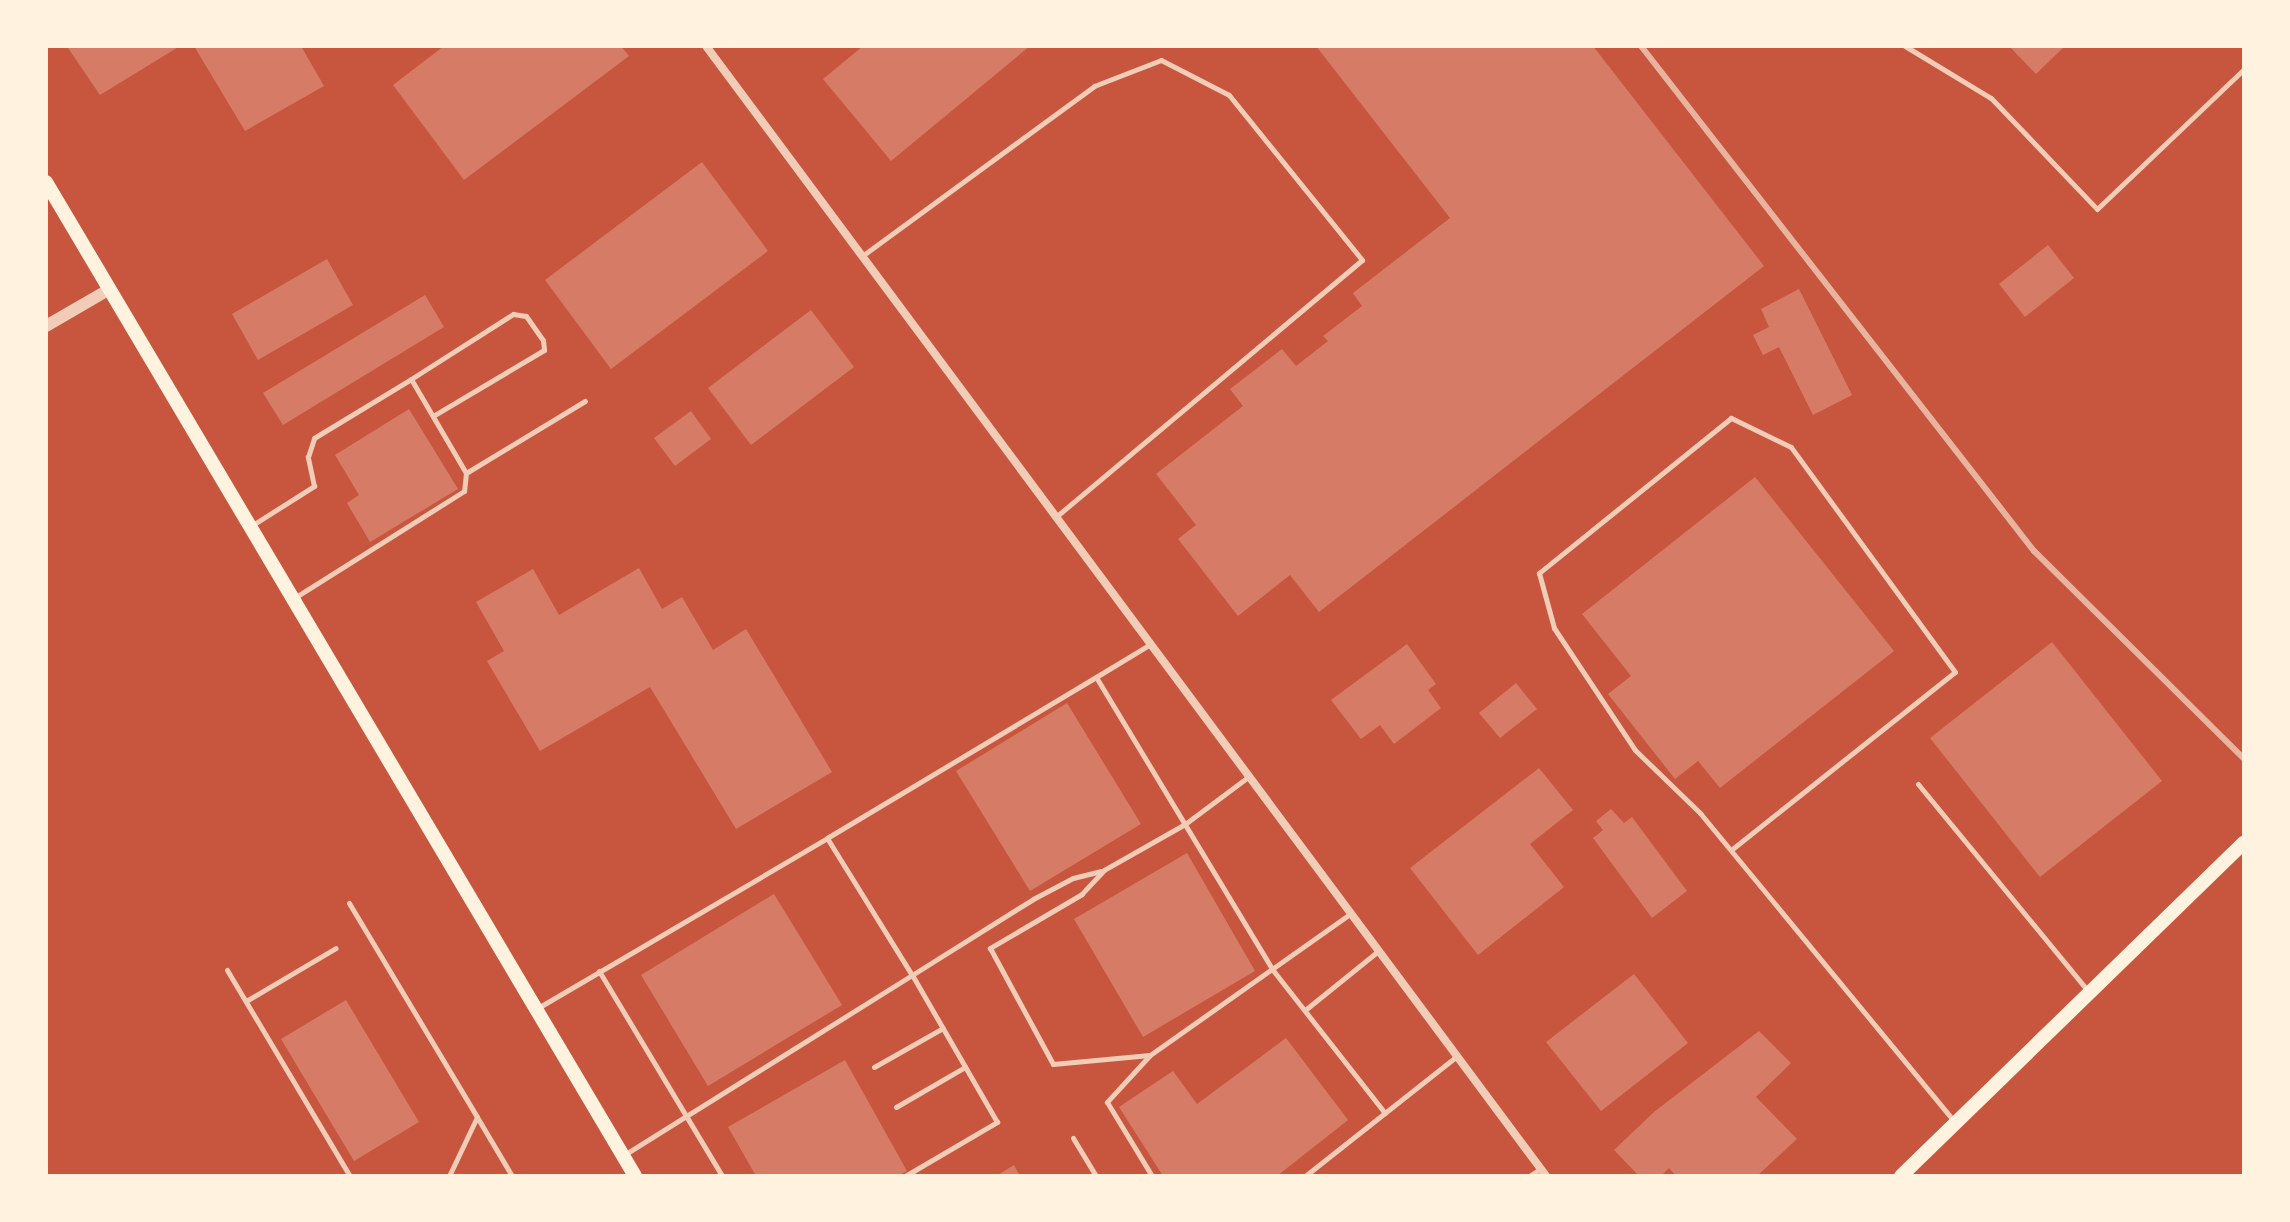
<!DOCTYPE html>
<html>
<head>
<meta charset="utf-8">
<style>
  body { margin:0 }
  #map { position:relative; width:2290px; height:1222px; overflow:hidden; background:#c8553d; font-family:Roboto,sans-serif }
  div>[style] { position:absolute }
  .building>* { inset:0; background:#d67c66 }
  .service>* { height:5px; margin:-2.5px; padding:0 2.5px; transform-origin:2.5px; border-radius:2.5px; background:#f1ccb7 }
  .minor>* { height:8px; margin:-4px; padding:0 4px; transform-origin:4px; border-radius:4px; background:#f1ccb7 }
  .tertiary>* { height:12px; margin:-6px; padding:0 6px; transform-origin:6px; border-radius:6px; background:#f1ccb7 }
  .secondary>* { height:14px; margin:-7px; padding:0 7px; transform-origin:7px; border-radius:7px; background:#fff3e0 }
  .rail>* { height:6px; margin:-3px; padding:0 3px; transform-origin:3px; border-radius:3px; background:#e9b49f }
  span { translate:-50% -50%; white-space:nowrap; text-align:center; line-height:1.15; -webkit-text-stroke:8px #fff3e0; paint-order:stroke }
  .frame { position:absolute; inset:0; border:48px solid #fff3e0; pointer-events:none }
</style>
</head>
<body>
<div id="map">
  <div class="building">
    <i style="clip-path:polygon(180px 46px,100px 95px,68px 48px,71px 46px)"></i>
    <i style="clip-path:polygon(194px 46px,301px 46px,324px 86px,245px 131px)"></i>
    <i style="clip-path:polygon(444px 46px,621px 46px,629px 56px,464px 180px,393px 85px)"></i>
    <i style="clip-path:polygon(863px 46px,1030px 46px,891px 161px,823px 79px)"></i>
    <i style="clip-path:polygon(1316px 46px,1593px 46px,1764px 266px,1319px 612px,1290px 575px,1238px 616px,1178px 539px,1196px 525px,1156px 474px,1243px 406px,1230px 389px,1282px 349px,1296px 366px,1328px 341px,1323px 336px,1362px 306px,1353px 293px,1450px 218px)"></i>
    <i style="clip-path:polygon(2009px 46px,2065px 46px,2036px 74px)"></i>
    <i style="clip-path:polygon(702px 162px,768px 251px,611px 369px,545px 280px)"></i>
    <i style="clip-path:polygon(2048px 245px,2074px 278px,2025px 317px,1999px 284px)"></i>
    <i style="clip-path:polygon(327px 259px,353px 305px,258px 360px,232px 314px)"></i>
    <i style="clip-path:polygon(1799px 289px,1852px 395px,1813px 415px,1779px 347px,1763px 355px,1753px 335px,1769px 327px,1761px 309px)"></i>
    <i style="clip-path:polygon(425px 295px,444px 327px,283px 425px,263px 393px)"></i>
    <i style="clip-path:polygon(811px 310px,854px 367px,751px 445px,708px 388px)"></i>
    <i style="clip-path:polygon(409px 409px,458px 489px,370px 542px,347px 503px,359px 495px,335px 455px)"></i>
    <i style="clip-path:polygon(691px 411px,711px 439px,675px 466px,654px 438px)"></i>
    <i style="clip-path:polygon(1755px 477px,1894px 651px,1720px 788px,1698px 761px,1675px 779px,1608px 694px,1631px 676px,1582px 614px)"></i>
    <i style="clip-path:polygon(639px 568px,662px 609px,682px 597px,713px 650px,746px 629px,832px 772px,736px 829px,650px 687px,540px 751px,487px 661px,504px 651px,476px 602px,533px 569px,559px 615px)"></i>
    <i style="clip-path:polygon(2052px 642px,2162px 781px,2040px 877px,1930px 738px)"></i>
    <i style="clip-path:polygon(1407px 644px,1436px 684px,1428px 690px,1441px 708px,1394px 744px,1380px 725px,1361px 739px,1331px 700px)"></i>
    <i style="clip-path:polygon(1516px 683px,1537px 709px,1500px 738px,1479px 713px)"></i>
    <i style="clip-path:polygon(1067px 703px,1141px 824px,1030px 891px,956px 771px)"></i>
    <i style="clip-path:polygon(1539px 768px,1573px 810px,1530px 844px,1564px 887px,1478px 955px,1410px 868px)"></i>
    <i style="clip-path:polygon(1611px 809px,1624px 823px,1632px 817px,1687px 891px,1652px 918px,1593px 838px,1603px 830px,1596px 821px)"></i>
    <i style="clip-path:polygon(1187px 853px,1255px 971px,1143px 1037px,1074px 919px)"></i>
    <i style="clip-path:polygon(774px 894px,842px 1005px,708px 1086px,641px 975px)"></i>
    <i style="clip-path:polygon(1634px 974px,1688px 1043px,1601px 1111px,1546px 1042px)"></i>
    <i style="clip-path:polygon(346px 1000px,419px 1122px,354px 1161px,281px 1039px)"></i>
    <i style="clip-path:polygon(1759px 1031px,1791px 1063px,1756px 1097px,1797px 1139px,1757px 1176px,1676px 1176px,1669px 1168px,1661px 1176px,1639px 1176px,1614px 1150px,1654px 1112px)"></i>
    <i style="clip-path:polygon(1286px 1038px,1348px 1120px,1277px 1176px,1163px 1176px,1119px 1107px,1173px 1071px,1197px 1104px)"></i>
    <i style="clip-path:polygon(845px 1060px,907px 1171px,898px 1176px,756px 1176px,728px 1127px)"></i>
    <i style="clip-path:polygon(1014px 1165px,1020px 1176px,996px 1176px)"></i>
  </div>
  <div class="service">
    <i style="left:1905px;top:46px;width:100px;rotate:31.2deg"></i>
    <i style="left:1991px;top:98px;width:153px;rotate:46.3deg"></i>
    <i style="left:2097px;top:209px;width:203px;rotate:-43.6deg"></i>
    <i style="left:862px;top:256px;width:288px;rotate:-36.2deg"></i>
    <i style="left:1094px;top:86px;width:72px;rotate:-21.2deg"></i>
    <i style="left:1161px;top:60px;width:76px;rotate:27.2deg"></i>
    <i style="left:1229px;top:95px;width:212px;rotate:51.1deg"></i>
    <i style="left:1362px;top:260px;width:400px;rotate:140deg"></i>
    <i style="left:411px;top:379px;width:121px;rotate:-32.5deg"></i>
    <i style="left:513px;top:314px;width:13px;rotate:9deg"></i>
    <i style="left:526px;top:316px;width:29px;rotate:55deg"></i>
    <i style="left:543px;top:340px;width:10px;rotate:84deg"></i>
    <i style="left:544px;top:350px;width:129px;rotate:149.3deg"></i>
    <i style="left:466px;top:473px;width:139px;rotate:-31.2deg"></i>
    <i style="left:251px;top:526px;width:75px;rotate:-32.4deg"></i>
    <i style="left:314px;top:486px;width:30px;rotate:-102deg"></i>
    <i style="left:308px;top:457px;width:20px;rotate:-72deg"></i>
    <i style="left:314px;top:438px;width:114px;rotate:-31.3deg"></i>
    <i style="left:411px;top:379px;width:109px;rotate:59.7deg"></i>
    <i style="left:466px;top:473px;width:18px;rotate:96deg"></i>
    <i style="left:464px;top:491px;width:201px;rotate:147.8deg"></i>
    <i style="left:1096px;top:677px;width:62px;rotate:-31.1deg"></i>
    <i style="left:1248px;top:777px;width:79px;rotate:143.3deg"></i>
    <i style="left:1185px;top:824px;width:93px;rotate:150.4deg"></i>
    <i style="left:1104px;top:870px;width:33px;rotate:133deg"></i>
    <i style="left:1082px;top:894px;width:107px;rotate:149.6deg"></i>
    <i style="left:990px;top:948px;width:132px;rotate:61.5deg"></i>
    <i style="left:1053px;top:1064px;width:97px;rotate:-5.3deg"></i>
    <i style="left:1150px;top:1055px;width:245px;rotate:-35.2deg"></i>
    <i style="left:1918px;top:784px;width:269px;rotate:50.6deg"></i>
    <i style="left:827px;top:838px;width:313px;rotate:-30.9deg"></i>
    <i style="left:1096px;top:677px;width:341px;rotate:58.9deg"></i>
    <i style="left:1272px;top:969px;width:183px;rotate:51.9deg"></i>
    <i style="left:1731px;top:850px;width:286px;rotate:-38.5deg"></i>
    <i style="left:1955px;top:672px;width:278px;rotate:-126.1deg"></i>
    <i style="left:1791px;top:447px;width:67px;rotate:-154.2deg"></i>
    <i style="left:1731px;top:418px;width:247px;rotate:141.1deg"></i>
    <i style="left:1539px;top:573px;width:57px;rotate:74.7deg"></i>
    <i style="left:1554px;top:628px;width:146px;rotate:56.4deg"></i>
    <i style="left:1635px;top:750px;width:91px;rotate:44.1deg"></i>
    <i style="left:1700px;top:813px;width:401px;rotate:50.5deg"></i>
    <i style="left:349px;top:903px;width:249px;rotate:59.1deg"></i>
    <i style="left:477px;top:1117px;width:65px;rotate:115.4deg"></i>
    <i style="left:227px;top:970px;width:240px;rotate:59.2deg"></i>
    <i style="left:599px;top:971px;width:239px;rotate:59deg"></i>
    <i style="left:246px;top:1001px;width:104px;rotate:-30.5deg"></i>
    <i style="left:536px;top:1009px;width:338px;rotate:-30.4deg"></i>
    <i style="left:827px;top:838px;width:161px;rotate:58.2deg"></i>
    <i style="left:912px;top:975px;width:340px;rotate:148deg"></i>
    <i style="left:1305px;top:1010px;width:94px;rotate:-38.9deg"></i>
    <i style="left:1150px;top:1055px;width:64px;rotate:132.5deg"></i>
    <i style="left:1107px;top:1102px;width:87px;rotate:58.7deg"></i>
    <i style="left:874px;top:1067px;width:79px;rotate:-29.5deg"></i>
    <i style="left:896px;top:1107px;width:80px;rotate:-30.1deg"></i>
    <i style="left:477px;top:1117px;width:69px;rotate:59.3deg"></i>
    <i style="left:1073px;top:1138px;width:44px;rotate:58.8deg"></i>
    <i style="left:905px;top:1176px;width:107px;rotate:-30.4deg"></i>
    <i style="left:997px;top:1122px;width:170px;rotate:-120deg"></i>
    <i style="left:912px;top:975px;width:143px;rotate:-32.1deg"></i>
    <i style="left:1033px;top:899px;width:45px;rotate:-27.7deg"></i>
    <i style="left:1073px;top:878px;width:29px;rotate:-14deg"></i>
    <i style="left:1305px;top:1176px;width:194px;rotate:-38.3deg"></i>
    <i style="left:1529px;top:1176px;width:13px;rotate:-32deg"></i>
  </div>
  <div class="minor">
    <i style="left:706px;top:46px;width:1408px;rotate:53.37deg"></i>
  </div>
  <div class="tertiary">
    <i style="left:46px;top:326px;width:72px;rotate:-30.1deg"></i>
  </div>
  <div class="secondary">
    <i style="left:46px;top:182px;width:1155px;rotate:59.35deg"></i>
    <i style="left:1901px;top:1176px;width:478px;rotate:-44.2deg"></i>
  </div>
  <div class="rail">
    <i style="left:1641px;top:46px;width:640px;rotate:52.11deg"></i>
    <i style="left:2034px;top:551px;width:296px;rotate:44.7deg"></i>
  </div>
  <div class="frame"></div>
</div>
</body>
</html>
